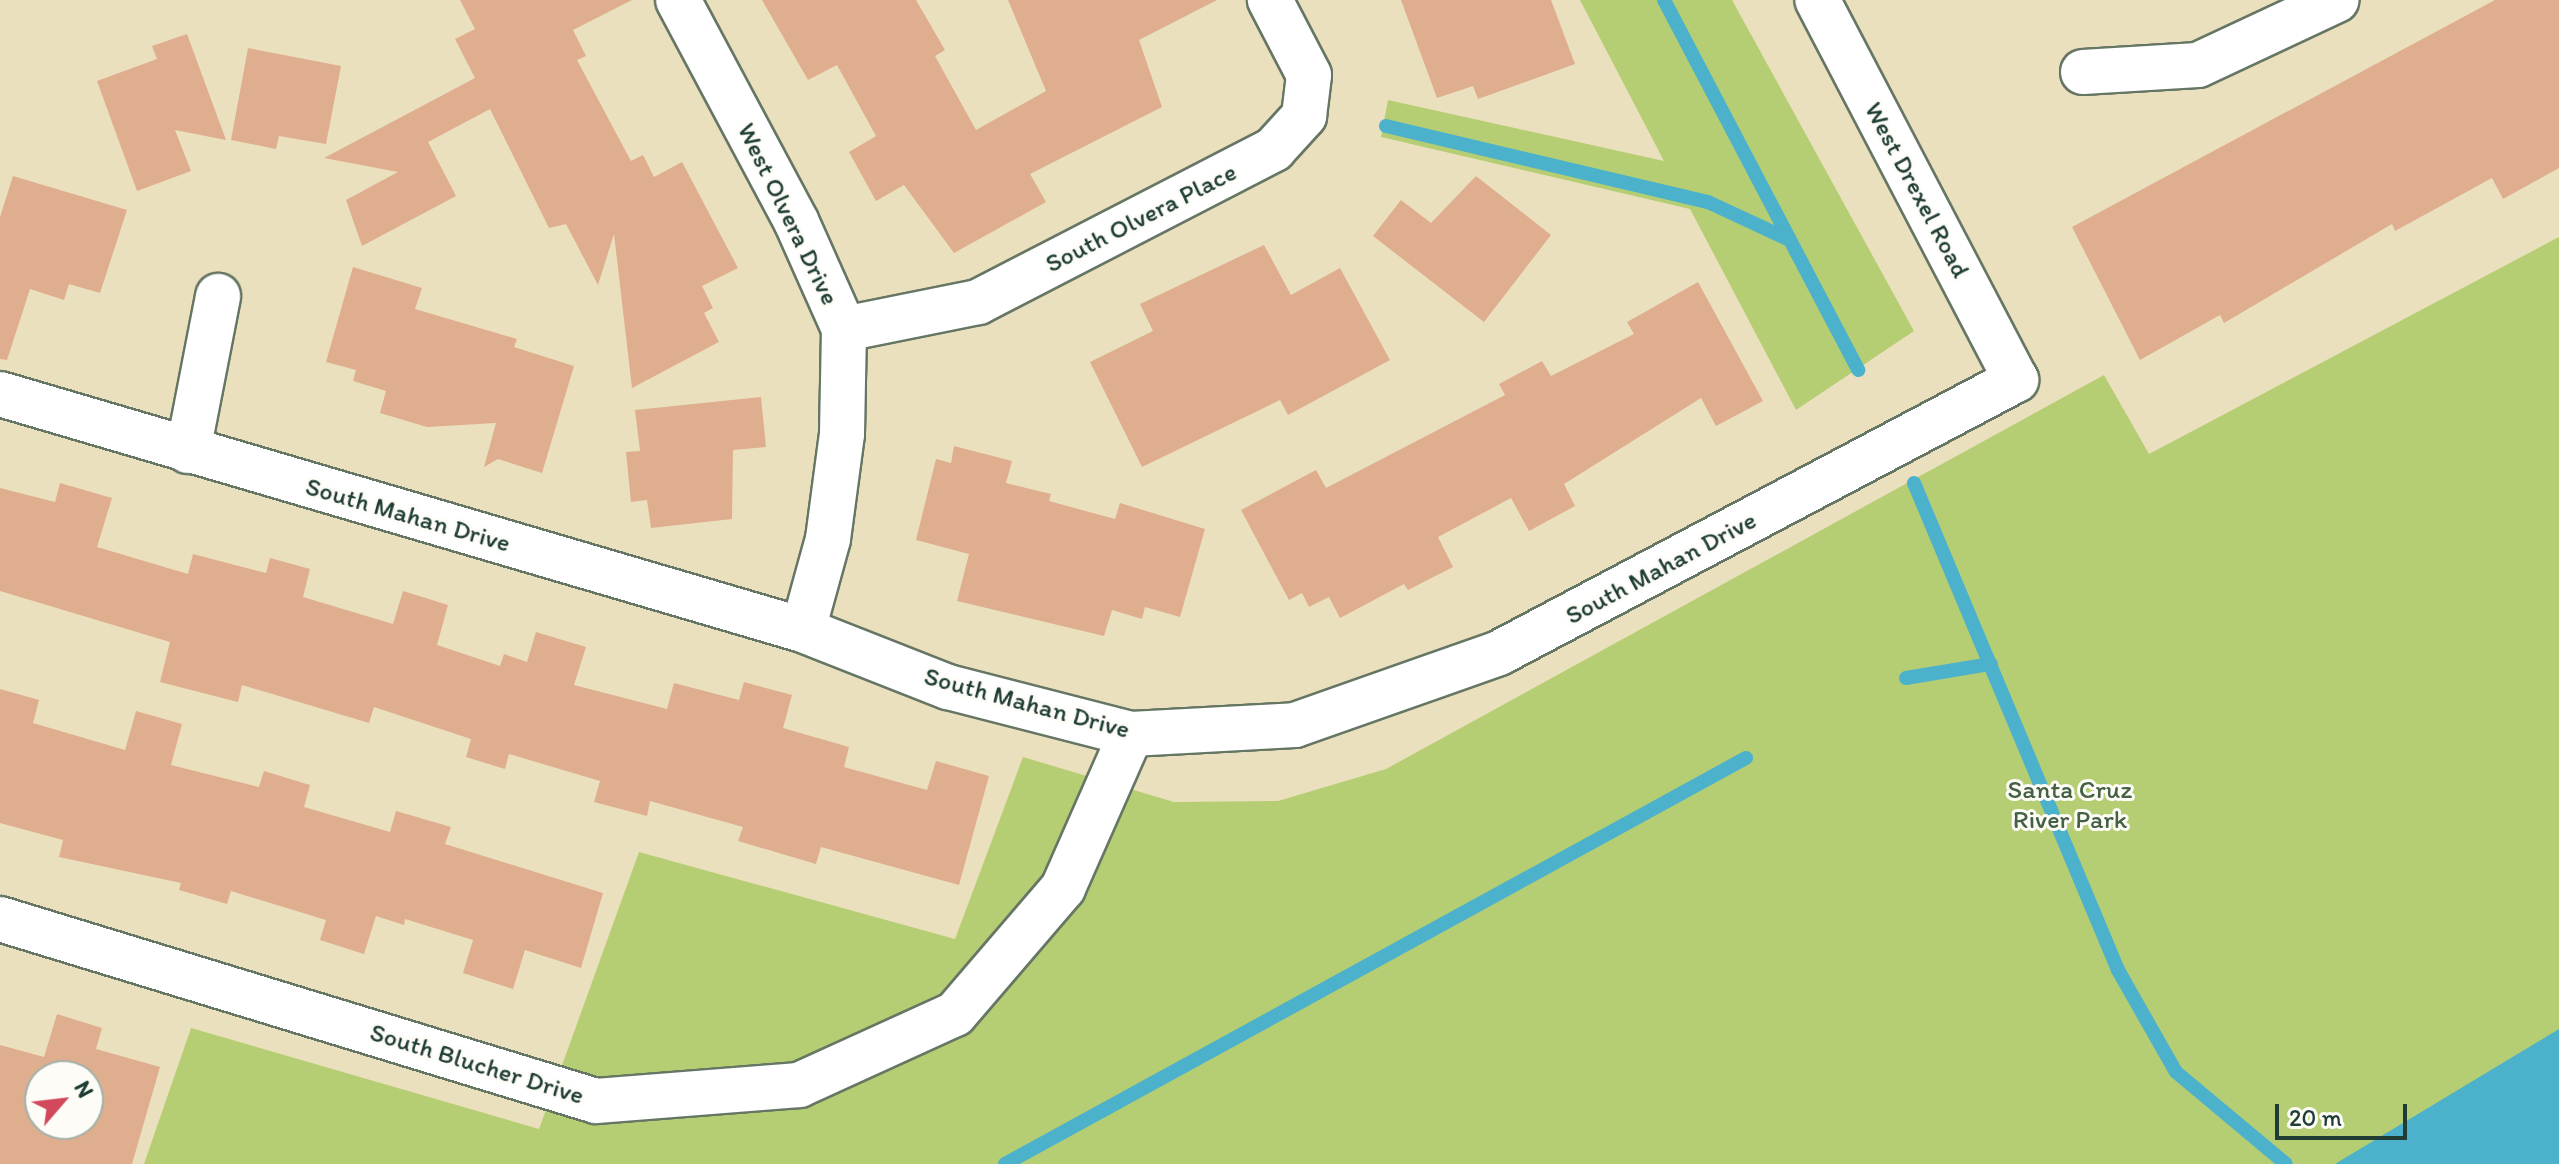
<!DOCTYPE html>
<html>
<head>
<meta charset="utf-8">
<style>
  body { margin:0 }
  #map { position:relative; width:2559px; height:1164px; overflow:hidden; background:#ebe0be; font-family:Itim,sans-serif }
  div>[style] { position:absolute }
  .green>* { inset:0; background:#b6ce73 }
  .water>* { inset:0; background:#4cb1cb }
  .stream>* { height:14px; margin:-7px; padding:0 7px; transform-origin:7px; border-radius:7px; background:#4cb1cb }
  .building>* { inset:0; background:#deae8e }
  .roads { filter:drop-shadow(2px 0 #667664) drop-shadow(-2px 0 #667664) drop-shadow(0 2px #667664) drop-shadow(0 -2px #667664) }
  .minor>* { height:44px; margin:-22px; padding:0 22px; transform-origin:22px; border-radius:22px; background:#fff }
  span { translate:-50% -50%; white-space:nowrap; text-align:center; line-height:1.15; -webkit-text-stroke:6px #fdfcf7; paint-order:stroke }
  .street-label { font-size:26px; color:#1f3d34 }
  .park-label { font-size:26px; color:#456144 }
  .north { position:absolute; left:24px; top:1060px; width:80px; height:80px; box-sizing:border-box; background:#fdfcf7; border:2px solid #a4b0a9; border-radius:50%; rotate:62deg; font-size:22px; font-weight:700; line-height:32px; text-align:center; color:#1f3d34 }
  .north::after { content:''; display:block; margin:auto; width:28px; height:36px; background:#d1495b; clip-path:polygon(50% 0,100% 100%,50% 72%,0 100%) }
  .scale { position:absolute; left:2275px; top:1104px; width:132px; height:36px; box-sizing:border-box; border:4px solid #1f3d34; border-top:0; padding-left:10px; font-size:24px; line-height:28px; white-space:nowrap; color:#1f3d34; -webkit-text-stroke:6px #fdfcf7; paint-order:stroke }
</style>
</head>
<body>
<div id="map">
  <div class="green">
    <i style="clip-path:polygon(1580px 0,1732px 0,1914px 331px,1796px 410px,1690px 209px,1381px 137px,1388px 100px,1664px 161px)"></i>
    <i style="clip-path:polygon(2559px 237px,2559px 1164px,144px 1164px,191px 1028px,539px 1129px,639px 852px,955px 939px,1023px 757px,1174px 802px,1278px 801px,1386px 769px,2104px 375px,2149px 454px)"></i>
  </div>
  <div class="water">
    <i style="clip-path:polygon(2559px 1029px,2559px 1164px,2335px 1164px)"></i>
  </div>
  <div class="stream">
    <i style="left:1664px;top:0;width:418px;rotate:62.3deg"></i>
    <i style="left:1386px;top:126px;width:331px;rotate:13.3deg"></i>
    <i style="left:1708px;top:202px;width:90px;rotate:24.9deg"></i>
    <i style="left:1914px;top:483px;width:528px;rotate:67.27deg"></i>
    <i style="left:2118px;top:970px;width:117px;rotate:60.4deg"></i>
    <i style="left:2176px;top:1072px;width:143px;rotate:39.9deg"></i>
    <i style="left:1906px;top:678px;width:86px;rotate:-9.4deg"></i>
    <i style="left:1005px;top:1164px;width:845px;rotate:-28.72deg"></i>
  </div>
  <div class="building">
    <i style="clip-path:polygon(460px 0,632px 0,573px 30px,586px 56px,577px 60px,631px 161px,643px 155px,654px 177px,682px 162px,738px 268px,702px 286px,713px 308px,704px 313px,719px 342px,632px 388px,614px 234px,598px 285px,566px 224px,549px 228px,490px 109px,428px 142px,456px 196px,362px 246px,346px 200px,398px 172px,324px 158px,475px 78px,455px 39px,475px 29px)"></i>
    <i style="clip-path:polygon(762px 0,916px 0,945px 50px,935px 56px,976px 130px,1046px 91px,1008px 0,1217px 0,1139px 40px,1162px 107px,1030px 174px,1046px 202px,954px 253px,904px 185px,876px 201px,849px 152px,876px 136px,837px 65px,808px 80px)"></i>
    <i style="clip-path:polygon(1401px 0,1551px 0,1575px 64px,1478px 99px,1473px 86px,1437px 98px)"></i>
    <i style="clip-path:polygon(2495px 0,2559px 0,2559px 168px,2503px 199px,2492px 178px,2395px 231px,2392px 224px,2224px 323px,2220px 315px,2140px 360px,2072px 227px)"></i>
    <i style="clip-path:polygon(187px 34px,226px 140px,175px 130px,191px 171px,137px 191px,97px 81px,157px 59px,152px 46px)"></i>
    <i style="clip-path:polygon(248px 48px,341px 66px,326px 144px,279px 136px,276px 149px,231px 140px)"></i>
    <i style="clip-path:polygon(13px 176px,127px 210px,100px 293px,69px 284px,64px 300px,30px 289px,7px 360px,0 359px,0 217px)"></i>
    <i style="clip-path:polygon(1476px 176px,1551px 235px,1484px 322px,1373px 236px,1401px 200px,1431px 223px)"></i>
    <i style="clip-path:polygon(1264px 245px,1291px 295px,1340px 268px,1390px 360px,1288px 415px,1280px 400px,1142px 467px,1090px 362px,1153px 331px,1140px 304px)"></i>
    <i style="clip-path:polygon(353px 267px,422px 288px,415px 309px,517px 339px,514px 347px,574px 366px,542px 473px,498px 459px,484px 467px,496px 423px,427px 427px,380px 413px,386px 391px,353px 381px,356px 370px,326px 362px)"></i>
    <i style="clip-path:polygon(1698px 282px,1763px 401px,1716px 426px,1701px 398px,1564px 484px,1575px 506px,1529px 531px,1511px 498px,1438px 537px,1453px 567px,1408px 590px,1404px 584px,1340px 618px,1329px 597px,1309px 607px,1302px 593px,1289px 600px,1241px 510px,1316px 470px,1326px 488px,1505px 395px,1499px 384px,1542px 361px,1551px 376px,1634px 334px,1627px 322px)"></i>
    <i style="clip-path:polygon(761px 397px,766px 447px,733px 450px,732px 519px,651px 528px,647px 500px,631px 502px,626px 452px,640px 451px,635px 410px)"></i>
    <i style="clip-path:polygon(954px 446px,1012px 461px,1006px 483px,1051px 494px,1049px 501px,1115px 519px,1120px 503px,1205px 529px,1180px 617px,1145px 607px,1142px 619px,1112px 610px,1104px 636px,957px 601px,969px 554px,916px 540px,936px 459px,951px 463px)"></i>
    <i style="clip-path:polygon(60px 483px,112px 498px,97px 547px,188px 574px,193px 554px,266px 573px,270px 558px,310px 569px,303px 597px,393px 624px,403px 591px,448px 605px,437px 645px,500px 666px,504px 654px,527px 662px,536px 632px,586px 647px,574px 685px,667px 709px,674px 683px,739px 700px,744px 682px,792px 695px,783px 728px,849px 747px,844px 767px,927px 790px,936px 761px,989px 776px,959px 885px,821px 847px,816px 864px,738px 841px,743px 827px,650px 801px,647px 816px,594px 802px,600px 781px,509px 754px,505px 769px,466px 757px,471px 739px,374px 707px,369px 723px,242px 685px,238px 702px,160px 682px,170px 642px,0 591px,0 488px,55px 502px)"></i>
    <i style="clip-path:polygon(0 689px,39px 700px,33px 723px,125px 750px,136px 711px,182px 724px,171px 765px,259px 787px,264px 771px,310px 785px,304px 807px,390px 832px,396px 811px,451px 827px,445px 844px,603px 893px,581px 968px,525px 950px,513px 989px,463px 973px,473px 940px,405px 919px,404px 925px,376px 916px,364px 954px,320px 940px,326px 920px,231px 891px,227px 904px,179px 890px,181px 883px,59px 857px,63px 840px,0 823px)"></i>
    <i style="clip-path:polygon(evenodd,57px 1014px,102px 1028px,96px 1049px,160px 1067px,132px 1164px,0 1164px,0 1045px,44px 1057px,57px 1014px,40px 1076px,88px 1076px,88px 1124px,40px 1124px,40px 1076px)"></i>
  </div>
  <div class="roads">
    <div class="minor">
      <i style="left:678px;top:0;width:251px;rotate:61.9deg"></i>
      <i style="left:796px;top:221px;width:118px;rotate:66deg"></i>
      <i style="left:844px;top:329px;width:105px;rotate:91.1deg"></i>
      <i style="left:842px;top:434px;width:106px;rotate:97.6deg"></i>
      <i style="left:828px;top:539px;width:94px;rotate:105.4deg"></i>
      <i style="left:2083px;top:72px;width:115px;rotate:-3.5deg"></i>
      <i style="left:2198px;top:65px;width:153px;rotate:-25.1deg"></i>
      <i style="left:844px;top:329px;width:137px;rotate:-11.4deg"></i>
      <i style="left:978px;top:302px;width:333px;rotate:-27.3deg"></i>
      <i style="left:1274px;top:149px;width:45px;rotate:-47.7deg"></i>
      <i style="left:1304px;top:116px;width:41px;rotate:-83deg"></i>
      <i style="left:1309px;top:75px;width:85px;rotate:-117.5deg"></i>
      <i style="left:0;top:394px;width:837px;rotate:16.38deg"></i>
      <i style="left:803px;top:630px;width:156px;rotate:21.5deg"></i>
      <i style="left:948px;top:687px;width:189px;rotate:14.4deg"></i>
      <i style="left:1131px;top:734px;width:164px;rotate:-3.1deg"></i>
      <i style="left:1295px;top:725px;width:216px;rotate:-19.4deg"></i>
      <i style="left:1499px;top:653px;width:585px;rotate:-27.84deg"></i>
      <i style="left:2016px;top:380px;width:429px;rotate:-117.6deg"></i>
      <i style="left:188px;top:451px;width:158px;rotate:-79deg"></i>
      <i style="left:0;top:919px;width:623px;rotate:16.98deg"></i>
      <i style="left:596px;top:1101px;width:204px;rotate:-4.5deg"></i>
      <i style="left:799px;top:1085px;width:171px;rotate:-24.5deg"></i>
      <i style="left:955px;top:1014px;width:166px;rotate:-49.4deg"></i>
      <i style="left:1063px;top:888px;width:168px;rotate:-66.2deg"></i>
    </div>
  </div>
  <div class="street-label">
    <span style="left:1917px;top:190px;rotate:62deg">West Drexel Road</span>
    <span style="left:788px;top:214px;rotate:64deg">West Olvera Drive</span>
    <span style="left:1141px;top:218px;rotate:-27deg">South Olvera Place</span>
    <span style="left:408px;top:515px;rotate:16deg">South Mahan Drive</span>
    <span style="left:1661px;top:568px;rotate:-28deg">South Mahan Drive</span>
    <span style="left:1027px;top:703px;rotate:15deg">South Mahan Drive</span>
    <span style="left:477px;top:1064px;rotate:17deg">South Blucher Drive</span>
  </div>
  <div class="park-label">
    <span style="left:2070px;top:805px">Santa Cruz<br>River Park</span>
  </div>
  <div class="north">N</div>
  <div class="scale">20 m</div>
</div>
</body>
</html>
